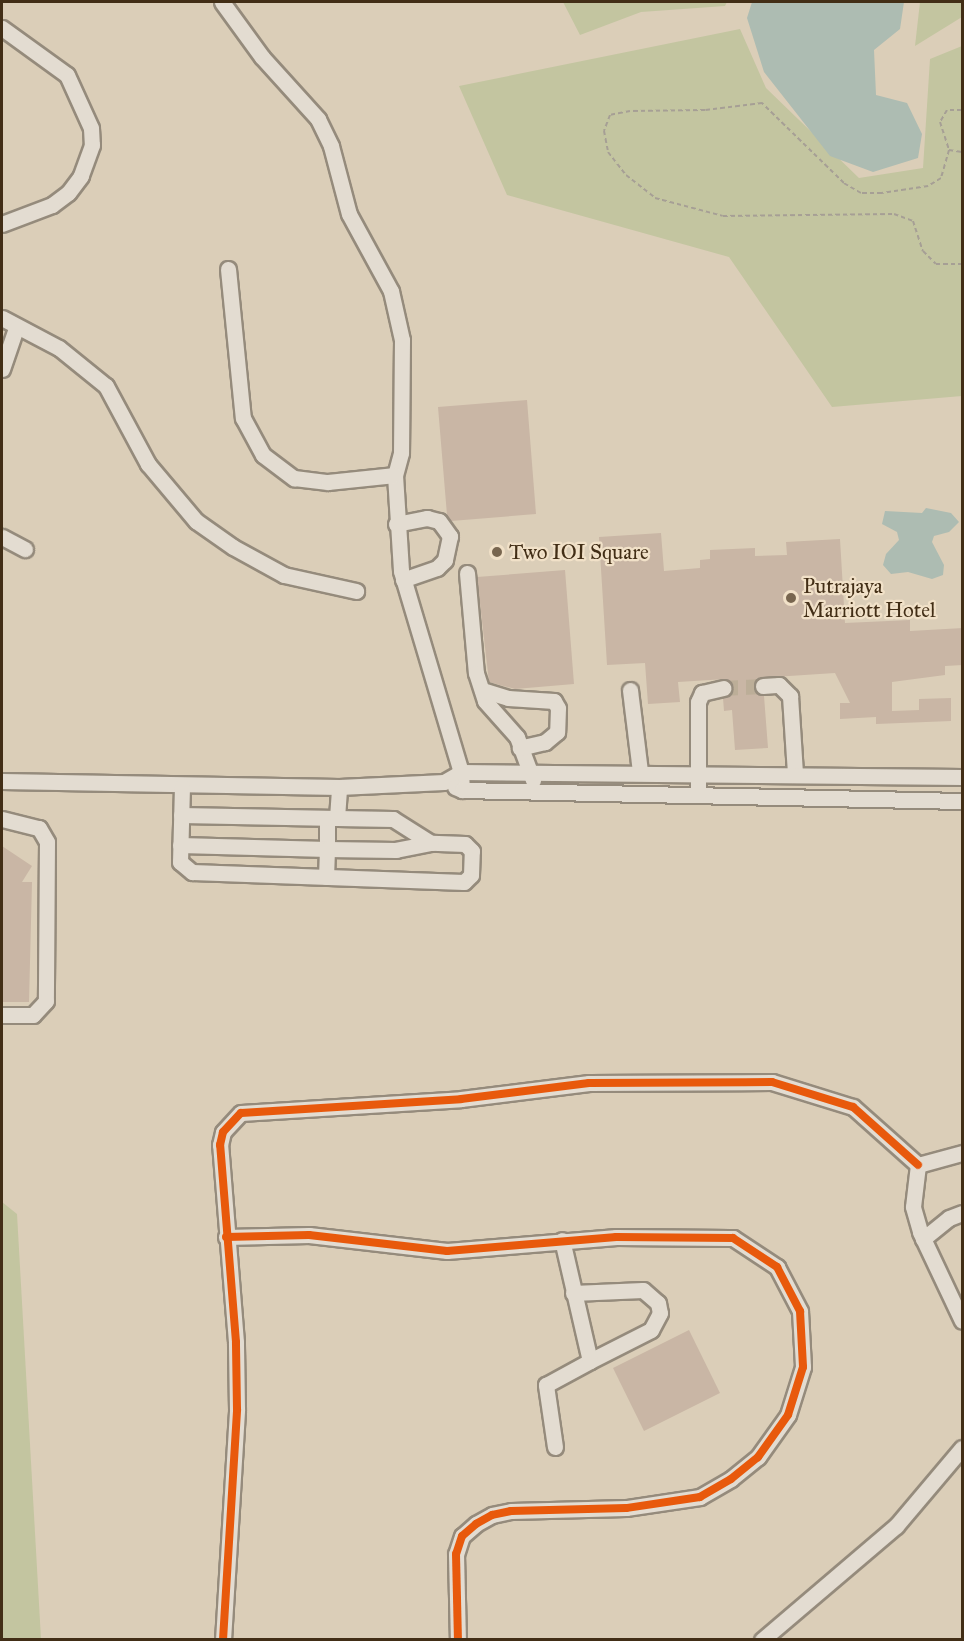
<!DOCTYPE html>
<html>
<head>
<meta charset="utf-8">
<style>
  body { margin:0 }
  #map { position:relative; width:964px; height:1641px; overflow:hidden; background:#dbceb8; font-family:"IM FELL Great Primer",serif }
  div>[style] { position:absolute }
  .green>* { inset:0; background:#c3c5a0 }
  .water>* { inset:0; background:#adbcb2 }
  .building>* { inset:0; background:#c9b6a5 }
  .minor-tunnel>* { height:15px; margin-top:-7.5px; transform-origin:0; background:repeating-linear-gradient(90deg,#bcae98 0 15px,transparent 0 23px) }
  .path>* { height:2px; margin-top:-1px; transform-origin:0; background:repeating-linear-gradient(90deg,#a69f95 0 4.5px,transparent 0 7.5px) }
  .roads { filter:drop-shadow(2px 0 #958b7c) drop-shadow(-2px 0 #958b7c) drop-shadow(0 2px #958b7c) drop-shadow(0 -2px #958b7c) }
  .minor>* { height:15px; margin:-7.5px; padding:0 7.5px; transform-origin:7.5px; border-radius:7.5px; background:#e3dcd1 }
  .cycleway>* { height:8px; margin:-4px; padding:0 4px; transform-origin:4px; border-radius:4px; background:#e8590c }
  .dots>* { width:16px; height:16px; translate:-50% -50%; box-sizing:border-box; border:3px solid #f1e1c8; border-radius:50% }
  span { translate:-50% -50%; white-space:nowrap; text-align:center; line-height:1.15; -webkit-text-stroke:4.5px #f1e1c8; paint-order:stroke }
  .poi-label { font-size:21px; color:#422e16 }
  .left { translate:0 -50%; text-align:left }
  .frame { position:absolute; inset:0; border:3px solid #422e16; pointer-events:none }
</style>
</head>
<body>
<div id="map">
  <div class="green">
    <i style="clip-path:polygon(563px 2px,727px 2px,725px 6px,641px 12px,580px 35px)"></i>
    <i style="clip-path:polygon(920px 2px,962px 2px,962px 17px,915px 46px)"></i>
    <i style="clip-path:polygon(740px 29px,766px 88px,859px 178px,923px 168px,930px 59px,962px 46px,962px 396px,832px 407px,729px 257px,507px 195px,459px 86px)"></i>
    <i style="clip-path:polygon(2px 1202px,17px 1214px,41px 1639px,2px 1639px)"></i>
  </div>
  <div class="water">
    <i style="clip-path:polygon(752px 2px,904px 2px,900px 29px,874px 50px,876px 95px,907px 103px,922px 134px,918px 158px,873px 172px,830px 156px,764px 72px,747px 18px)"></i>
    <i style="clip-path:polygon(926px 508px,951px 513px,959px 522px,949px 532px,934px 536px,932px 542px,944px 565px,943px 575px,932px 579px,908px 572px,891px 574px,883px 565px,886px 554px,899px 540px,897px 532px,882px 524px,885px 511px,922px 513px)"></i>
  </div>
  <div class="building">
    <i style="clip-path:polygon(527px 400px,536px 514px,451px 521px,447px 515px,438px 407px)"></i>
    <i style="clip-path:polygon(661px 533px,664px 571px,700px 568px,700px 560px,710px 559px,710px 550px,755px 548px,755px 556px,787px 555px,786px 542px,840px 539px,845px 623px,910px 620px,910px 631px,963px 628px,963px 665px,945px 666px,945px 675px,892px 682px,892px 711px,919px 710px,919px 699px,951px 698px,951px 721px,876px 724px,876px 717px,840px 719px,840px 703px,850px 703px,835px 673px,757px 678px,753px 687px,764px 696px,768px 748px,735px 750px,732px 710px,724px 711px,723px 698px,732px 690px,726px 679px,678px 682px,680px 702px,648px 704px,645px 663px,607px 665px,599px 537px)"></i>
    <i style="clip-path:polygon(565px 570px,574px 684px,515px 689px,489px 682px,477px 577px)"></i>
    <i style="clip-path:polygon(2px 846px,32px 866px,22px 882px,32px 882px,29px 1002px,2px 1002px)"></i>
    <i style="clip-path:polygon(689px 1330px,720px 1393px,644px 1431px,613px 1368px)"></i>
  </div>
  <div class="minor-tunnel">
    <i style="left:723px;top:688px;width:40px;rotate:-2.9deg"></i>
  </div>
  <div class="path">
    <i style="left:962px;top:110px;width:15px;rotate:180deg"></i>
    <i style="left:947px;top:110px;width:14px;rotate:120deg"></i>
    <i style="left:940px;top:122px;width:29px;rotate:72deg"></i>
    <i style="left:949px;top:150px;width:29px;rotate:106deg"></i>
    <i style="left:941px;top:178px;width:15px;rotate:148deg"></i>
    <i style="left:928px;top:186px;width:47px;rotate:171.3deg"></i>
    <i style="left:882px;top:193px;width:21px;rotate:180deg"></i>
    <i style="left:861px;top:193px;width:20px;rotate:-150deg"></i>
    <i style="left:844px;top:183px;width:115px;rotate:-135.7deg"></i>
    <i style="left:762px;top:103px;width:57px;rotate:173deg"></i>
    <i style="left:705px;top:110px;width:75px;rotate:179.2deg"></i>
    <i style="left:630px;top:111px;width:20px;rotate:169deg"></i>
    <i style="left:610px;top:115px;width:17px;rotate:111deg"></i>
    <i style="left:604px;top:131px;width:21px;rotate:79deg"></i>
    <i style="left:608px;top:152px;width:29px;rotate:52deg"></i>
    <i style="left:626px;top:175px;width:37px;rotate:38deg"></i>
    <i style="left:655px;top:198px;width:70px;rotate:14.8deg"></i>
    <i style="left:723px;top:216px;width:171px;rotate:-0.7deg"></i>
    <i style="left:894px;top:214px;width:20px;rotate:20deg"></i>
    <i style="left:913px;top:221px;width:32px;rotate:72deg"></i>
    <i style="left:923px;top:251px;width:18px;rotate:45deg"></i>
    <i style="left:936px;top:264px;width:26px"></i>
    <i style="left:949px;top:150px;width:13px;rotate:9deg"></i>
  </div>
  <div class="roads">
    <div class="minor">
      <i style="left:222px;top:2px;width:68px;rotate:54deg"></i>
      <i style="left:262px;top:57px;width:84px;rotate:47.9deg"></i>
      <i style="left:318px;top:119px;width:30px;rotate:64deg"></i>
      <i style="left:331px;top:146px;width:70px;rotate:75.2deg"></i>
      <i style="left:349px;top:214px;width:88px;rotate:61.4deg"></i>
      <i style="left:391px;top:291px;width:50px;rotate:77.3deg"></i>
      <i style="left:402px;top:340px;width:113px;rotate:90.5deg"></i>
      <i style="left:401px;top:453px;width:23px;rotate:105deg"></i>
      <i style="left:395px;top:475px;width:96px;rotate:86.4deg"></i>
      <i style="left:401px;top:571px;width:210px;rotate:73.4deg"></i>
      <i style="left:461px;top:772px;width:18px;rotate:87deg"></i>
      <i style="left:2px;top:28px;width:80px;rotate:35.9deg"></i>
      <i style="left:67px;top:75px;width:58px;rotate:65.6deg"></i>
      <i style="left:91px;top:128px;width:17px;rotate:87deg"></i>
      <i style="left:92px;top:145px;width:33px;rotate:110deg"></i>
      <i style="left:81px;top:176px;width:21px;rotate:127deg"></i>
      <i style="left:68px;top:193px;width:20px;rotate:143deg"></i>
      <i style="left:52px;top:205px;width:53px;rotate:159.2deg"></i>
      <i style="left:228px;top:269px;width:150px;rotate:84.3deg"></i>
      <i style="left:243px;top:418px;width:42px;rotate:61.6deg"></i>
      <i style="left:263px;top:455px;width:39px;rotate:37deg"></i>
      <i style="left:294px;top:478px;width:34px;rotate:7deg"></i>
      <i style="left:328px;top:482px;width:67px;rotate:-6deg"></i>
      <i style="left:2px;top:318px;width:64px;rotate:27.8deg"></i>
      <i style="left:59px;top:348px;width:60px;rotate:39deg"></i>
      <i style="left:106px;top:386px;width:89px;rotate:61.7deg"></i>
      <i style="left:148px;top:464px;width:75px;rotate:49.9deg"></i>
      <i style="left:196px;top:521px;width:45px;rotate:35.1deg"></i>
      <i style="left:233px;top:547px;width:58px;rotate:28.8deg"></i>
      <i style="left:284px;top:575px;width:74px;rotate:12.5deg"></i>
      <i style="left:2px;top:369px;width:43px;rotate:-71.1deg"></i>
      <i style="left:396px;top:524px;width:32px;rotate:-11deg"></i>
      <i style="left:427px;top:518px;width:12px;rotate:14deg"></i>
      <i style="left:439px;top:521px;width:19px;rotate:54deg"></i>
      <i style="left:450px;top:536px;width:25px;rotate:102deg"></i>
      <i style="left:445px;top:560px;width:11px;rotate:135deg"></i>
      <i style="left:437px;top:568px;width:36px;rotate:161deg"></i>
      <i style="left:2px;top:537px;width:26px;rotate:28deg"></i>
      <i style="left:467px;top:573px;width:100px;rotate:84.9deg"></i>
      <i style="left:476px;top:673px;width:29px;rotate:72deg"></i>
      <i style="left:485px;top:701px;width:48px;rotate:48.4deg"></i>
      <i style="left:517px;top:737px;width:46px;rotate:69.6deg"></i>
      <i style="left:763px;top:686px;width:16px;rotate:-4deg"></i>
      <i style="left:779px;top:685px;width:16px;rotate:45deg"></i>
      <i style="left:790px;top:696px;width:78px;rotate:86.3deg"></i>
      <i style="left:482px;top:690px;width:27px;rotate:17deg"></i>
      <i style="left:508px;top:698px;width:46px;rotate:3.7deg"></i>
      <i style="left:554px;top:701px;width:8px;rotate:60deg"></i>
      <i style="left:558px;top:708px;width:24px;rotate:92deg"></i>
      <i style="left:557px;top:732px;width:16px;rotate:140deg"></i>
      <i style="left:545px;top:742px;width:26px;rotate:167deg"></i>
      <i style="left:630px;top:690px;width:83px;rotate:83deg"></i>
      <i style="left:2px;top:781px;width:337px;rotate:1deg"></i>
      <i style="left:339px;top:787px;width:105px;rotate:-2.7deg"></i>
      <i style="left:444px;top:782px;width:20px;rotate:-30deg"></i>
      <i style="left:461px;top:772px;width:501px;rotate:0.57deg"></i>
      <i style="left:182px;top:786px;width:76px;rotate:91.5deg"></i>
      <i style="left:180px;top:862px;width:16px;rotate:40deg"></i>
      <i style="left:192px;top:872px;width:272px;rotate:2.1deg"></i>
      <i style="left:464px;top:882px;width:10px;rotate:-45deg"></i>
      <i style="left:471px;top:875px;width:24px;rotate:-88deg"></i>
      <i style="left:472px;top:851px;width:10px;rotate:-135deg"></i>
      <i style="left:465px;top:844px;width:34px;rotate:-178deg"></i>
      <i style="left:431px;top:843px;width:36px;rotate:169deg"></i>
      <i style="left:396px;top:850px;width:69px;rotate:-179.2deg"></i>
      <i style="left:327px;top:849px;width:31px;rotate:-90deg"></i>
      <i style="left:455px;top:787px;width:8px;rotate:23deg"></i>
      <i style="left:462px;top:790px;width:500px;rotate:1.26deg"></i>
      <i style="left:698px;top:795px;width:93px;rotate:-90deg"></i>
      <i style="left:698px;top:702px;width:10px;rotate:-66deg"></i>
      <i style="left:702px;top:693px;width:22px;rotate:-13deg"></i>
      <i style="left:181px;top:815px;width:156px;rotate:1.1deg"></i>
      <i style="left:337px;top:818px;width:31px;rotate:-86deg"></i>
      <i style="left:337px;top:818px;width:56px;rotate:1deg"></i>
      <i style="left:393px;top:819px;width:45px;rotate:32.3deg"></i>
      <i style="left:2px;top:819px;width:38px;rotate:14deg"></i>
      <i style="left:39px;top:828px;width:16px;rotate:60deg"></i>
      <i style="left:47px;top:842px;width:159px;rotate:90.4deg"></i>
      <i style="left:46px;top:1001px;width:19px;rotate:133deg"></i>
      <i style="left:33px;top:1015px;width:31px;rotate:180deg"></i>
      <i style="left:180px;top:845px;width:147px;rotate:1.6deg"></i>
      <i style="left:327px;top:849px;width:28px;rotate:92deg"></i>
      <i style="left:918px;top:1165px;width:42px;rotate:96.8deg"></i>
      <i style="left:913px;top:1207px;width:26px;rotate:74deg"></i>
      <i style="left:920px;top:1232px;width:98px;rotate:64.7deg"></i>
      <i style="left:918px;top:1165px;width:46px;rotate:-15.3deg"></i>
      <i style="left:226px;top:1237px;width:83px;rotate:-1.4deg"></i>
      <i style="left:309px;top:1235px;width:139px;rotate:6.6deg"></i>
      <i style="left:447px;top:1251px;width:170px;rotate:-4.7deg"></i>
      <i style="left:616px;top:1237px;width:117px;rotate:0.5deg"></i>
      <i style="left:733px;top:1238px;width:53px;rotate:33.4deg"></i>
      <i style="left:777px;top:1267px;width:50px;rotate:62.4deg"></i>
      <i style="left:800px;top:1311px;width:56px;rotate:86.9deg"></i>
      <i style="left:803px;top:1367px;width:50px;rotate:107.4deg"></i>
      <i style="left:788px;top:1415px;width:52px;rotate:125.5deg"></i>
      <i style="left:758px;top:1457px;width:35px;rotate:141deg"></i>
      <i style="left:731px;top:1479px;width:36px;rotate:150deg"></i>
      <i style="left:700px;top:1497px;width:75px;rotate:171.5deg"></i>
      <i style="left:626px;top:1508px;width:115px;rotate:178.5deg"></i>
      <i style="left:511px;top:1511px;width:19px;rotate:168deg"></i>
      <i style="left:492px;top:1515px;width:18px;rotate:151deg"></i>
      <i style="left:476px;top:1524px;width:18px;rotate:139deg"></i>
      <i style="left:462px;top:1536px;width:19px;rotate:108deg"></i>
      <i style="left:456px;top:1554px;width:86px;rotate:88.7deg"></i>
      <i style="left:923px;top:1239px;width:33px;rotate:-39deg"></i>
      <i style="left:949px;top:1218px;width:14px;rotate:-21deg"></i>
      <i style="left:573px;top:1293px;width:70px;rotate:-2.5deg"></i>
      <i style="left:643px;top:1290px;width:20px;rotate:41deg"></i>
      <i style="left:658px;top:1303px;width:10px;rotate:79deg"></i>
      <i style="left:660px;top:1313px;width:19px;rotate:118deg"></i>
      <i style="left:651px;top:1330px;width:68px;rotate:153.1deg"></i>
      <i style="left:555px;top:1447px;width:63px;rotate:-98.3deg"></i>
      <i style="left:546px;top:1385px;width:50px;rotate:-28.6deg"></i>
      <i style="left:590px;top:1361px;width:124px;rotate:-103deg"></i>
      <i style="left:223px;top:1640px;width:231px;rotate:-86.5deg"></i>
      <i style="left:237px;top:1409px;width:67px;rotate:-90.9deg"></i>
      <i style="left:236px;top:1342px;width:198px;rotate:-94.6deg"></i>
      <i style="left:220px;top:1145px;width:13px;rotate:-77deg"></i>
      <i style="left:223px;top:1132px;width:26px;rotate:-47deg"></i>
      <i style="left:241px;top:1113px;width:220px;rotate:-3.6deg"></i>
      <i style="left:461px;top:1099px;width:129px;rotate:-7.1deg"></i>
      <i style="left:589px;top:1083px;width:183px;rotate:-0.3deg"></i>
      <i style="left:772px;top:1082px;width:85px;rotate:17.2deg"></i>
      <i style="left:853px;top:1107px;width:87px;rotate:41.7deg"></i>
      <i style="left:762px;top:1640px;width:176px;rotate:-40.4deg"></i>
      <i style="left:896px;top:1526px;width:102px;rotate:-49.8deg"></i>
    </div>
  </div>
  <div class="cycleway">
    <i style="left:226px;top:1237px;width:83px;rotate:-1.4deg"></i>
    <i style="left:309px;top:1235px;width:139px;rotate:6.6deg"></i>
    <i style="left:447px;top:1251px;width:170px;rotate:-4.7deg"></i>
    <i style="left:616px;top:1237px;width:117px;rotate:0.5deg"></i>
    <i style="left:733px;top:1238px;width:53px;rotate:33.4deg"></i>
    <i style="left:777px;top:1267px;width:50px;rotate:62.4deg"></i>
    <i style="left:800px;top:1311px;width:56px;rotate:86.9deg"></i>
    <i style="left:803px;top:1367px;width:50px;rotate:107.4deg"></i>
    <i style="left:788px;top:1415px;width:52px;rotate:125.5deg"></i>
    <i style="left:758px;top:1457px;width:35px;rotate:141deg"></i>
    <i style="left:731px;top:1479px;width:36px;rotate:150deg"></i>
    <i style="left:700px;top:1497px;width:75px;rotate:171.5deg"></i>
    <i style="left:626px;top:1508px;width:115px;rotate:178.5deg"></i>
    <i style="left:511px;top:1511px;width:19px;rotate:168deg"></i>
    <i style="left:492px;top:1515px;width:18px;rotate:151deg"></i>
    <i style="left:476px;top:1524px;width:18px;rotate:139deg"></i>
    <i style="left:462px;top:1536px;width:19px;rotate:108deg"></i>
    <i style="left:456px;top:1554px;width:86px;rotate:88.7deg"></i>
    <i style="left:223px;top:1640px;width:231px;rotate:-86.5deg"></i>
    <i style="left:237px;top:1409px;width:67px;rotate:-90.9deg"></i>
    <i style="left:236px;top:1342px;width:198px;rotate:-94.6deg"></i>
    <i style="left:220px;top:1145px;width:13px;rotate:-77deg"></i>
    <i style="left:223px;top:1132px;width:26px;rotate:-47deg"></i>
    <i style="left:241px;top:1113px;width:220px;rotate:-3.6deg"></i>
    <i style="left:461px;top:1099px;width:129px;rotate:-7.1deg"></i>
    <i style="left:589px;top:1083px;width:183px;rotate:-0.3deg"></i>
    <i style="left:772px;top:1082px;width:85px;rotate:17.2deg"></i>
    <i style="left:853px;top:1107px;width:87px;rotate:41.7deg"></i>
  </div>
  <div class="dots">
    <i style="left:497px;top:552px;background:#78664f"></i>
    <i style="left:791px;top:598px;background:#78664f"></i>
  </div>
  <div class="poi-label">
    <span class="left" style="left:509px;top:552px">Two IOI Square</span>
    <span class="left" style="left:803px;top:598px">Putrajaya<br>Marriott Hotel</span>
  </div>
  <div class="frame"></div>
</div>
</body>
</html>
